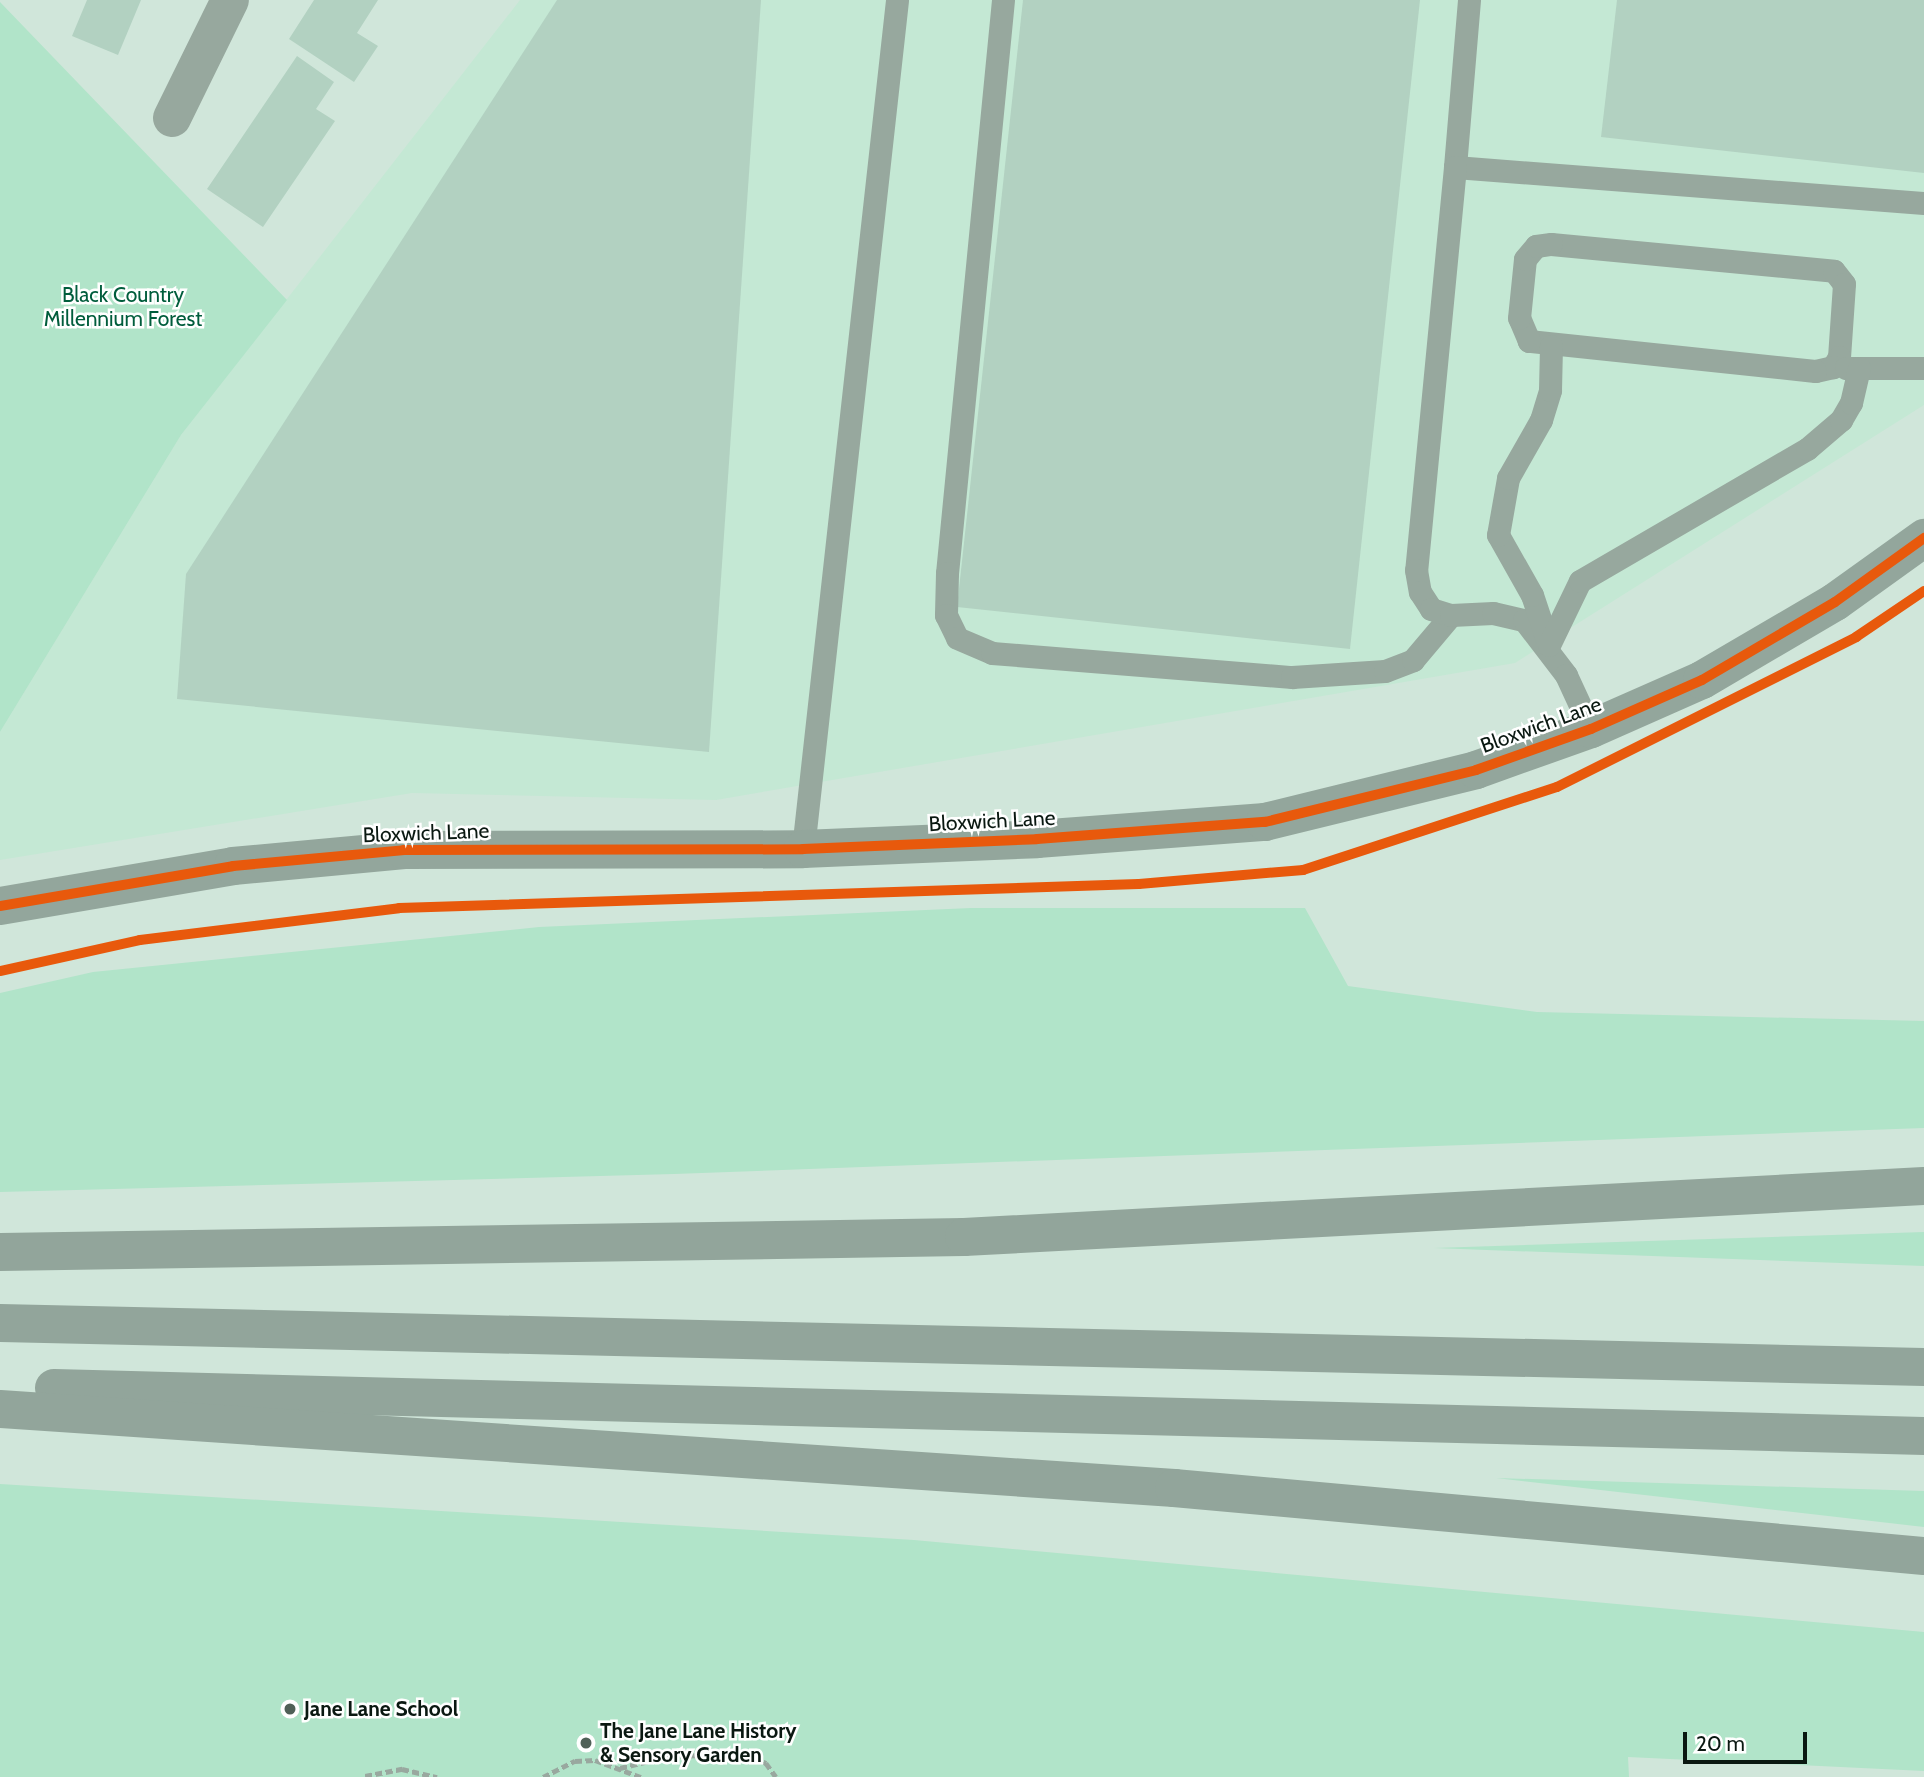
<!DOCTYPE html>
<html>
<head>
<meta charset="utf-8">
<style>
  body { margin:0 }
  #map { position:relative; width:1924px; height:1777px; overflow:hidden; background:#d0e6da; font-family:Cabin,sans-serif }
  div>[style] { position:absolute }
  .built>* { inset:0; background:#c4e8d4 }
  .green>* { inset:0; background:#b1e4c9 }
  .building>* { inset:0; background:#b2d1c1 }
  .path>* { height:4.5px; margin-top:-2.25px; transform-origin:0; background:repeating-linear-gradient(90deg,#99a89f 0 7px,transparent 0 10.5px) }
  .lane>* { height:23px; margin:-11.5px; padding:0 11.5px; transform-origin:11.5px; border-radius:11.5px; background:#97a89e }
  .street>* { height:38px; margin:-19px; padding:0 19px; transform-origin:19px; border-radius:19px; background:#97a89e }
  .secondary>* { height:38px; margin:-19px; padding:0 19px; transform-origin:19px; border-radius:19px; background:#93a69c }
  .highway>* { height:38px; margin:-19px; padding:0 19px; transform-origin:19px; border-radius:19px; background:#92a59b }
  .cycleway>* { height:10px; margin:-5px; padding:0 5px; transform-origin:5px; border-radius:5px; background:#e8590c }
  .dots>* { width:19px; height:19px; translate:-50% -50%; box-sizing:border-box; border:4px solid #fff; border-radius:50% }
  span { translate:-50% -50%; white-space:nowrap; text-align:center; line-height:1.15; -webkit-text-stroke:5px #fff; paint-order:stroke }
  .park-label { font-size:21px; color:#005d3c }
  .street-label { font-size:21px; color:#0a1811 }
  .poi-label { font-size:21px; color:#0a1811; font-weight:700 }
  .left { translate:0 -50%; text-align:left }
  .scale { position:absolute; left:1683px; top:1732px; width:124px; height:32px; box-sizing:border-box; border:4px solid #0a1811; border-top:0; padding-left:9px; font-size:21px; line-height:24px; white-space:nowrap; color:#0a1811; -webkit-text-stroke:5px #fff; paint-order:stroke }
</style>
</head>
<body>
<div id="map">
  <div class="built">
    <i style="clip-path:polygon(520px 0,1924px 0,1924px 405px,1515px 663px,716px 800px,412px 793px,0 860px,0 732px,181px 435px)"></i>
  </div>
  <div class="green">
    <i style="clip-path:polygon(0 2px,287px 300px,181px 435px,0 732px)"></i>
    <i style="clip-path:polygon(971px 908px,1305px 908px,1348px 986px,1537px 1012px,1924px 1021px,1924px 1128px,674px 1174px,0 1192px,0 993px,93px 972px,539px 927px)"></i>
    <i style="clip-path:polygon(1924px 1232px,1924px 1266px,1434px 1248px)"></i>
    <i style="clip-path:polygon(1496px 1478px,1924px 1491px,1924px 1527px)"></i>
    <i style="clip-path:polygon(0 1484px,914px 1540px,1924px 1632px,1924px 1771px,1628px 1757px,1629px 1777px,0 1777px)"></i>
  </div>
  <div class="building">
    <i style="clip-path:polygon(87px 0,141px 0,118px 55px,72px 36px)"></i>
    <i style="clip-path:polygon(314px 0,378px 0,357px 33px,378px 46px,354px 82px,289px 39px)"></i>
    <i style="clip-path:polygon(557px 0,761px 0,709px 752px,177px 699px,186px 574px)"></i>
    <i style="clip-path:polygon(1023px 0,1420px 0,1350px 649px,957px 607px)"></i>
    <i style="clip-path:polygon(1617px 0,1924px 0,1924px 173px,1601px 137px)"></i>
    <i style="clip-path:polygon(297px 56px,334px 82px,316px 109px,335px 121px,263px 227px,207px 189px)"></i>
  </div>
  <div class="path">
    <i style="left:620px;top:1768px;width:50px;rotate:-13.8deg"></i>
    <i style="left:669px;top:1756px;width:75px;rotate:-1.5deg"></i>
    <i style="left:744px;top:1754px;width:24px;rotate:22deg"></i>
    <i style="left:766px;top:1763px;width:17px;rotate:54deg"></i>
    <i style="left:365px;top:1776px;width:38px;rotate:-11deg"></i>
    <i style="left:402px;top:1769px;width:36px;rotate:13deg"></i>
    <i style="left:543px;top:1777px;width:36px;rotate:-27deg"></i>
    <i style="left:575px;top:1761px;width:20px;rotate:-3deg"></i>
    <i style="left:595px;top:1760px;width:49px;rotate:20.3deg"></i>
  </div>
  <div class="lane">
    <i style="left:1003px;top:0;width:576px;rotate:95.58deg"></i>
    <i style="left:947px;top:573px;width:42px;rotate:91.4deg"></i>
    <i style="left:946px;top:615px;width:25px;rotate:64deg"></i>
    <i style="left:957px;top:638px;width:38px;rotate:23deg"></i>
    <i style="left:992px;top:653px;width:301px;rotate:4.6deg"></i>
    <i style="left:1292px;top:677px;width:93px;rotate:-3.7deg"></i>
    <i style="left:1385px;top:671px;width:30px;rotate:-21deg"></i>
    <i style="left:1413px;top:660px;width:59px;rotate:-49.8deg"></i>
    <i style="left:1469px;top:0;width:168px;rotate:94.8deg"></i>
    <i style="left:1455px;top:167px;width:470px;rotate:4.4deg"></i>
    <i style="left:1455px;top:167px;width:405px;rotate:95.5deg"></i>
    <i style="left:1416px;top:570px;width:22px;rotate:80deg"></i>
    <i style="left:1420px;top:592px;width:20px;rotate:57deg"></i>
    <i style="left:1431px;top:609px;width:21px;rotate:17deg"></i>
    <i style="left:1451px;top:615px;width:42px;rotate:-2.7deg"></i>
    <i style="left:1493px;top:613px;width:32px;rotate:13deg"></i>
    <i style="left:1524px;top:620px;width:69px;rotate:52.6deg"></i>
    <i style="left:1566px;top:675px;width:60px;rotate:65.2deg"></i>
    <i style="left:1551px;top:244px;width:284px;rotate:5.4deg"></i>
    <i style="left:1834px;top:271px;width:16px;rotate:52deg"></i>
    <i style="left:1844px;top:284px;width:73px;rotate:93.9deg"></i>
    <i style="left:1839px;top:357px;width:12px;rotate:121deg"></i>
    <i style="left:1833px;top:367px;width:18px;rotate:167deg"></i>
    <i style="left:1815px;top:371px;width:288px;rotate:-174deg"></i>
    <i style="left:1529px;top:341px;width:25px;rotate:-113deg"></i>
    <i style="left:1519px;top:318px;width:59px;rotate:-84.2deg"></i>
    <i style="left:1525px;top:259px;width:17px;rotate:-50deg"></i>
    <i style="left:1536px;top:246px;width:15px;rotate:-8deg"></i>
    <i style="left:1846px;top:368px;width:78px"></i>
    <i style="left:1547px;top:640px;width:47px;rotate:-108.4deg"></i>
    <i style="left:1532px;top:595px;width:69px;rotate:-119.5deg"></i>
    <i style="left:1498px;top:535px;width:58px;rotate:-80deg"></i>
    <i style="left:1508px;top:478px;width:67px;rotate:-60.4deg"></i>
    <i style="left:1541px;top:420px;width:31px;rotate:-73deg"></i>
    <i style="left:1550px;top:390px;width:44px;rotate:-88.7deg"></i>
    <i style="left:1549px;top:645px;width:71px;rotate:-64.2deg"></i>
    <i style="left:1580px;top:581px;width:263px;rotate:-30.2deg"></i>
    <i style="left:1807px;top:449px;width:45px;rotate:-40.5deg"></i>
    <i style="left:1841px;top:420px;width:20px;rotate:-60deg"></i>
    <i style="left:1851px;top:403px;width:36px;rotate:-77deg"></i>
    <i style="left:803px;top:849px;width:854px;rotate:-83.68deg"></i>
  </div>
  <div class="street">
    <i style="left:172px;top:118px;width:131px;rotate:-63.8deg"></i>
  </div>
  <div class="secondary">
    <i style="left:0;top:906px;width:236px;rotate:-9.7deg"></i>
    <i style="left:233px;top:866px;width:172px;rotate:-5.3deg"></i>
    <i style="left:404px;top:850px;width:399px;rotate:-0.1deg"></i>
    <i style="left:803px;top:849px;width:234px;rotate:-2.4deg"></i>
    <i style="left:1037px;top:839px;width:229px;rotate:-4.3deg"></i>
    <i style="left:1265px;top:822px;width:217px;rotate:-13.8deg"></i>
    <i style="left:1476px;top:770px;width:122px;rotate:-19.6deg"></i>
    <i style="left:1591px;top:729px;width:121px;rotate:-23.8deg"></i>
    <i style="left:1702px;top:680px;width:154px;rotate:-30.4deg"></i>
    <i style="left:1835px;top:602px;width:110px;rotate:-35.7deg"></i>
  </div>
  <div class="highway">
    <i style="left:0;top:1252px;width:964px;rotate:-0.89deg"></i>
    <i style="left:964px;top:1237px;width:961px;rotate:-3.04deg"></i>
    <i style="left:0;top:1323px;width:1925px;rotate:1.31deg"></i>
    <i style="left:54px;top:1388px;width:1871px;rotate:1.47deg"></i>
    <i style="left:0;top:1409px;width:1177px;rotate:3.85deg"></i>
    <i style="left:1174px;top:1488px;width:753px;rotate:5.18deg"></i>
  </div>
  <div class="cycleway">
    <i style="left:0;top:906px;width:236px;rotate:-9.7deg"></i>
    <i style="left:233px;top:866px;width:172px;rotate:-5.3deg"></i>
    <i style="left:404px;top:850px;width:399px;rotate:-0.1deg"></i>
    <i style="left:803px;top:849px;width:234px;rotate:-2.4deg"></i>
    <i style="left:1037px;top:839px;width:229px;rotate:-4.3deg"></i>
    <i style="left:1265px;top:822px;width:217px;rotate:-13.8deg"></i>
    <i style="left:1476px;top:770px;width:122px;rotate:-19.6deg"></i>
    <i style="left:1591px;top:729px;width:121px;rotate:-23.8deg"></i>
    <i style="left:1702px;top:680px;width:154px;rotate:-30.4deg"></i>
    <i style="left:1835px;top:602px;width:110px;rotate:-35.7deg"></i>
    <i style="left:0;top:971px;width:143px;rotate:-12.5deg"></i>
    <i style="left:140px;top:940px;width:261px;rotate:-7deg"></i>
    <i style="left:399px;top:908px;width:740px;rotate:-1.86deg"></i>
    <i style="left:1139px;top:884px;width:165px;rotate:-4.9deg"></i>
    <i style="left:1303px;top:870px;width:267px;rotate:-18.1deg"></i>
    <i style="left:1557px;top:787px;width:335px;rotate:-26.6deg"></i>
    <i style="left:1856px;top:637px;width:82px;rotate:-34.1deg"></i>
  </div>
  <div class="dots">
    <i style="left:290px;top:1709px;background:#4f6057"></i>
    <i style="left:586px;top:1743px;background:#4f6057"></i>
  </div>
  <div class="park-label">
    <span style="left:123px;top:307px">Black Country<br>Millennium Forest</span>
  </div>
  <div class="street-label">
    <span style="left:1541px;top:725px;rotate:-20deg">Bloxwich Lane</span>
    <span style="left:992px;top:821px;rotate:-3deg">Bloxwich Lane</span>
    <span style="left:426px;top:833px;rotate:-2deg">Bloxwich Lane</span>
  </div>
  <div class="poi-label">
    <span class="left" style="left:304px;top:1709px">Jane Lane School</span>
    <span class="left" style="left:600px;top:1743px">The Jane Lane History<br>&amp; Sensory Garden</span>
  </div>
  <div class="scale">20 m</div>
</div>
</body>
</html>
